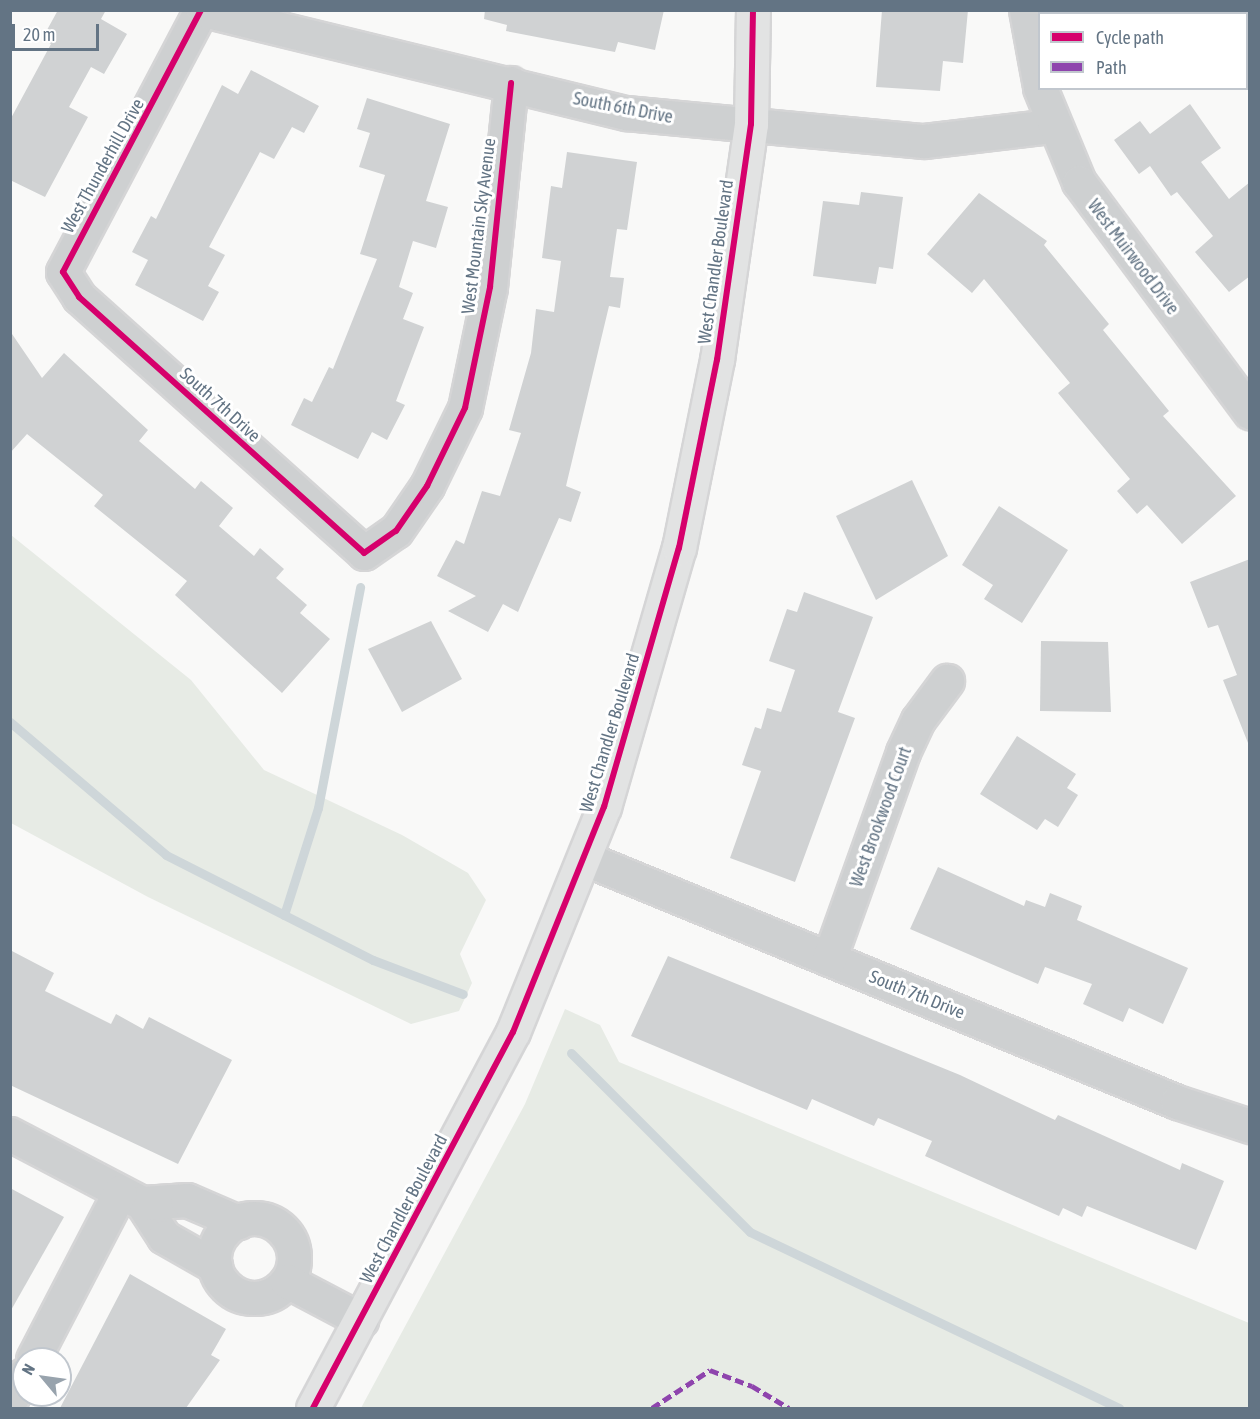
<!DOCTYPE html>
<html>
<head>
<meta charset="utf-8">
<style>
  body { margin:0 }
  #map { position:relative; width:1260px; height:1419px; overflow:hidden; background:#f9f9f8; font-family:"Asap Condensed",sans-serif }
  div>[style] { position:absolute }
  .green>* { inset:0; background:#e7ebe5 }
  .stream>* { height:9px; margin:-4.5px; padding:0 4.5px; transform-origin:4.5px; border-radius:4.5px; background:#ced6d9 }
  .building>* { inset:0; background:#d0d2d3 }
  .roads { filter:drop-shadow(2px 0 #d5d5d6) drop-shadow(-2px 0 #d5d5d6) drop-shadow(0 2px #d5d5d6) drop-shadow(0 -2px #d5d5d6) }
  .minor>* { height:33px; margin:-16.5px; padding:0 16.5px; transform-origin:16.5px; border-radius:16.5px; background:#ced0d1 }
  .minor>.ring { margin:-16.5px; padding:0; box-sizing:content-box; background:none; border:33px solid #ced0d1; border-radius:50% }
  .major>* { height:33px; margin:-16.5px; padding:0 16.5px; transform-origin:16.5px; border-radius:16.5px; background:#e2e3e3 }
  .quiet>* { height:4.5px; margin-top:-2.25px; transform-origin:0; background:repeating-linear-gradient(90deg,#8e44ad 0 9px,transparent 0 13.5px) }
  .cycleway>* { height:6px; margin:-3px; padding:0 3px; transform-origin:3px; border-radius:3px; background:#d6006c }
  span { translate:-50% -50%; white-space:nowrap; text-align:center; line-height:1.15; -webkit-text-stroke:6px #fff; paint-order:stroke }
  .street-label { font-size:18px; color:#637484 }
  .frame { position:absolute; inset:0; border:12px solid #637484; pointer-events:none }
  .legend { position:absolute; left:1038px; top:12px; width:210px; height:78px; box-sizing:border-box; background:#fff; border:2px solid #c1c7ce; margin:0; padding:8px 10px; list-style:none; font-size:18px; color:#637484 }
  .legend li { display:flex; align-items:center; gap:12px; height:30px }
  .legend b { width:30px; border:2px solid #c1c7ce }
  .north { position:absolute; left:12px; top:1347px; width:60px; height:60px; box-sizing:border-box; background:#fff; border:2px solid #c1c7ce; border-radius:50%; rotate:299deg; font-size:16px; font-weight:700; line-height:24px; text-align:center; color:#637484 }
  .north::after { content:''; display:block; margin:auto; width:21px; height:27px; background:#98a3ad; clip-path:polygon(50% 0,100% 100%,50% 72%,0 100%) }
  .scale { position:absolute; left:12px; top:24px; width:87px; height:27px; box-sizing:border-box; border:3px solid #637484; border-top:0; padding-left:8px; font-size:18px; line-height:21px; white-space:nowrap; color:#637484; -webkit-text-stroke:4px #fff; paint-order:stroke }
</style>
</head>
<body>
<div id="map">
  <div class="green">
    <i style="clip-path:polygon(11px 535px,191px 680px,264px 770px,402px 835px,468px 873px,486px 900px,460px 954px,472px 983px,459px 1011px,411px 1024px,148px 897px,11px 823px)"></i>
    <i style="clip-path:polygon(565px 1009px,600px 1025px,619px 1062px,1249px 1323px,1249px 1408px,361px 1408px,525px 1104px)"></i>
  </div>
  <div class="stream">
    <i style="left:10px;top:722px;width:205px;rotate:40.4deg"></i>
    <i style="left:166px;top:855px;width:232px;rotate:26.9deg"></i>
    <i style="left:373px;top:960px;width:96px;rotate:20.7deg"></i>
    <i style="left:284px;top:915px;width:112px;rotate:-72.4deg"></i>
    <i style="left:318px;top:808px;width:225px;rotate:-79.2deg"></i>
    <i style="left:571px;top:1053px;width:253px;rotate:45deg"></i>
    <i style="left:750px;top:1232px;width:409px;rotate:25.5deg"></i>
  </div>
  <div class="building">
    <i style="clip-path:polygon(58px 10px,106px 10px,101px 19px,127px 34px,104px 74px,91px 67px,69px 107px,88px 117px,45px 197px,10px 180px,10px 120px,51px 44px,42px 39px)"></i>
    <i style="clip-path:polygon(485px 10px,664px 10px,655px 50px,618px 42px,615px 52px,506px 31px,507px 25px,484px 19px)"></i>
    <i style="clip-path:polygon(882px 10px,968px 10px,963px 63px,943px 61px,940px 91px,876px 87px)"></i>
    <i style="clip-path:polygon(251px 70px,319px 106px,304px 133px,292px 127px,274px 159px,260px 152px,231px 206px,209px 247px,225px 255px,208px 286px,219px 292px,203px 321px,135px 285px,148px 260px,132px 252px,151px 216px,156px 219px,222px 85px,238px 94px)"></i>
    <i style="clip-path:polygon(367px 98px,450px 124px,426px 201px,448px 207px,436px 248px,413px 241px,399px 287px,413px 293px,403px 319px,424px 327px,396px 401px,405px 405px,387px 440px,372px 432px,358px 459px,291px 425px,304px 398px,312px 402px,329px 367px,333px 369px,377px 259px,360px 254px,385px 175px,359px 167px,370px 133px,357px 129px)"></i>
    <i style="clip-path:polygon(1190px 104px,1221px 148px,1201px 162px,1229px 199px,1250px 182px,1250px 276px,1229px 292px,1195px 252px,1213px 236px,1177px 192px,1171px 196px,1150px 166px,1139px 174px,1114px 140px,1140px 121px,1150px 134px)"></i>
    <i style="clip-path:polygon(567px 152px,637px 162px,627px 230px,617px 229px,610px 277px,624px 278px,620px 308px,609px 306px,566px 486px,581px 492px,571px 522px,559px 518px,518px 612px,503px 604px,488px 632px,448px 611px,476px 596px,437px 576px,456px 540px,464px 544px,482px 491px,500px 496px,521px 433px,509px 430px,531px 353px,536px 309px,554px 312px,561px 261px,542px 258px,551px 186px,562px 188px)"></i>
    <i style="clip-path:polygon(861px 192px,903px 197px,893px 269px,879px 267px,876px 284px,813px 276px,823px 201px,859px 205px)"></i>
    <i style="clip-path:polygon(979px 193px,1047px 241px,1044px 245px,1109px 324px,1103px 330px,1169px 411px,1163px 416px,1236px 496px,1182px 544px,1147px 505px,1137px 514px,1117px 491px,1130px 479px,1058px 393px,1070px 383px,984px 279px,972px 293px,927px 254px)"></i>
    <i style="clip-path:polygon(10px 331px,42px 378px,64px 353px,148px 430px,139px 441px,195px 489px,201px 481px,233px 508px,219px 526px,254px 556px,260px 548px,284px 569px,276px 578px,307px 605px,300px 613px,330px 639px,282px 693px,175px 595px,187px 581px,94px 506px,103px 495px,27px 434px,10px 453px)"></i>
    <i style="clip-path:polygon(912px 480px,948px 556px,876px 600px,836px 516px)"></i>
    <i style="clip-path:polygon(999px 506px,1068px 550px,1022px 623px,984px 599px,993px 585px,962px 565px)"></i>
    <i style="clip-path:polygon(1250px 559px,1250px 743px,1248px 743px,1223px 680px,1237px 675px,1218px 625px,1208px 628px,1190px 582px)"></i>
    <i style="clip-path:polygon(804px 592px,873px 617px,838px 712px,855px 718px,795px 882px,730px 858px,761px 771px,742px 765px,755px 727px,761px 729px,767px 708px,781px 712px,795px 670px,769px 661px,787px 609px,797px 612px)"></i>
    <i style="clip-path:polygon(431px 621px,462px 679px,402px 712px,368px 649px)"></i>
    <i style="clip-path:polygon(1041px 641px,1108px 642px,1111px 712px,1040px 711px)"></i>
    <i style="clip-path:polygon(1017px 736px,1076px 774px,1067px 788px,1078px 795px,1058px 827px,1045px 819px,1037px 830px,980px 794px)"></i>
    <i style="clip-path:polygon(938px 867px,1024px 906px,1026px 900px,1045px 907px,1050px 893px,1082px 906px,1077px 920px,1188px 968px,1163px 1024px,1129px 1008px,1123px 1022px,1083px 1004px,1092px 984px,1045px 967px,1038px 984px,910px 929px)"></i>
    <i style="clip-path:polygon(10px 950px,54px 973px,45px 991px,111px 1024px,116px 1014px,143px 1029px,149px 1017px,232px 1060px,178px 1164px,10px 1085px)"></i>
    <i style="clip-path:polygon(668px 956px,960px 1075px,1055px 1120px,1058px 1115px,1180px 1170px,1182px 1163px,1224px 1181px,1196px 1250px,1087px 1206px,1082px 1217px,1063px 1208px,1059px 1216px,925px 1156px,932px 1141px,878px 1118px,874px 1126px,812px 1099px,807px 1110px,631px 1036px)"></i>
    <i style="clip-path:polygon(10px 1188px,64px 1217px,10px 1312px)"></i>
    <i style="clip-path:polygon(130px 1274px,226px 1329px,211px 1355px,220px 1360px,186px 1408px,60px 1408px)"></i>
  </div>
  <div class="roads">
    <div class="minor">
      <i style="left:201px;top:10px;width:296px;rotate:117.8deg"></i>
      <i style="left:63px;top:272px;width:30px;rotate:57deg"></i>
      <i style="left:79px;top:297px;width:383px;rotate:41.9deg"></i>
      <i style="left:364px;top:553px;width:39px;rotate:-35deg"></i>
      <i style="left:396px;top:531px;width:55px;rotate:-55.4deg"></i>
      <i style="left:427px;top:486px;width:87px;rotate:-64deg"></i>
      <i style="left:465px;top:408px;width:124px;rotate:-78.3deg"></i>
      <i style="left:490px;top:287px;width:205px;rotate:-84.1deg"></i>
      <i style="left:203px;top:10px;width:435px;rotate:13.7deg"></i>
      <i style="left:626px;top:113px;width:299px;rotate:5.4deg"></i>
      <i style="left:924px;top:141px;width:129px;rotate:-6.7deg"></i>
      <i style="left:1026px;top:10px;width:77px;rotate:79.6deg"></i>
      <i style="left:1040px;top:88px;width:102px;rotate:67.5deg"></i>
      <i style="left:1079px;top:182px;width:287px;rotate:53.4deg"></i>
      <i style="left:586px;top:859px;width:639px;rotate:22.35deg"></i>
      <i style="left:1177px;top:1102px;width:77px;rotate:18.2deg"></i>
      <i style="left:829px;top:959px;width:220px;rotate:-70.3deg"></i>
      <i style="left:903px;top:752px;width:35px;rotate:-65deg"></i>
      <i style="left:918px;top:720px;width:49px;rotate:-53.4deg"></i>
      <i style="left:10px;top:1134px;width:149px;rotate:27.6deg"></i>
      <i style="left:142px;top:1203px;width:40px;rotate:57.1deg"></i>
      <i style="left:164px;top:1237px;width:59px;rotate:29.6deg"></i>
      <i style="left:142px;top:1203px;width:45px;rotate:-3.8deg"></i>
      <i style="left:187px;top:1200px;width:56px;rotate:23.3deg"></i>
      <i class="ring" style="left:214px;top:1218px;width:47px;height:47px"></i>
      <i style="left:287px;top:1281px;width:84px;rotate:27.8deg"></i>
      <i style="left:33px;top:1359px;width:188px;rotate:-62.5deg"></i>
      <i style="left:10px;top:1401px;width:30px;rotate:-62deg"></i>
    </div>
    <div class="major">
      <i style="left:313px;top:1408px;width:426px;rotate:-62deg"></i>
      <i style="left:513px;top:1032px;width:243px;rotate:-68deg"></i>
      <i style="left:604px;top:807px;width:270px;rotate:-73.9deg"></i>
      <i style="left:679px;top:548px;width:192px;rotate:-78.6deg"></i>
      <i style="left:717px;top:360px;width:238px;rotate:-81.8deg"></i>
      <i style="left:751px;top:124px;width:114px;rotate:-89deg"></i>
    </div>
  </div>
  <div class="quiet">
    <i style="left:652px;top:1408px;width:69px;rotate:-33.2deg"></i>
    <i style="left:710px;top:1370px;width:45px;rotate:20.9deg"></i>
    <i style="left:752px;top:1386px;width:43px;rotate:30.7deg"></i>
  </div>
  <div class="cycleway">
    <i style="left:201px;top:10px;width:296px;rotate:117.8deg"></i>
    <i style="left:63px;top:272px;width:30px;rotate:57deg"></i>
    <i style="left:79px;top:297px;width:383px;rotate:41.9deg"></i>
    <i style="left:364px;top:553px;width:39px;rotate:-35deg"></i>
    <i style="left:396px;top:531px;width:55px;rotate:-55.4deg"></i>
    <i style="left:427px;top:486px;width:87px;rotate:-64deg"></i>
    <i style="left:465px;top:408px;width:124px;rotate:-78.3deg"></i>
    <i style="left:490px;top:287px;width:205px;rotate:-84.1deg"></i>
    <i style="left:313px;top:1408px;width:426px;rotate:-62deg"></i>
    <i style="left:513px;top:1032px;width:243px;rotate:-68deg"></i>
    <i style="left:604px;top:807px;width:270px;rotate:-73.9deg"></i>
    <i style="left:679px;top:548px;width:192px;rotate:-78.6deg"></i>
    <i style="left:717px;top:360px;width:238px;rotate:-81.8deg"></i>
    <i style="left:751px;top:124px;width:114px;rotate:-89deg"></i>
  </div>
  <div class="street-label">
    <span style="left:623px;top:108px;rotate:11deg">South 6th Drive</span>
    <span style="left:103px;top:166px;rotate:-61deg">West Thunderhill Drive</span>
    <span style="left:479px;top:226px;rotate:-83deg">West Mountain Sky Avenue</span>
    <span style="left:1133px;top:257px;rotate:53deg">West Muirwood Drive</span>
    <span style="left:716px;top:262px;rotate:-82deg">West Chandler Boulevard</span>
    <span style="left:220px;top:405px;rotate:42deg">South 7th Drive</span>
    <span style="left:610px;top:733px;rotate:-73deg">West Chandler Boulevard</span>
    <span style="left:881px;top:817px;rotate:-70deg">West Brookwood Court</span>
    <span style="left:917px;top:995px;rotate:22deg">South 7th Drive</span>
    <span style="left:404px;top:1209px;rotate:-62deg">West Chandler Boulevard</span>
  </div>
  <div class="frame"></div>
  <ul class="legend">
  <li><b style="height:8px;background:#d6006c"></b>Cycle path</li>
  <li><b style="height:8px;background:#8e44ad"></b>Path</li>
  </ul>
  <div class="north">N</div>
  <div class="scale">20 m</div>
</div>
</body>
</html>
